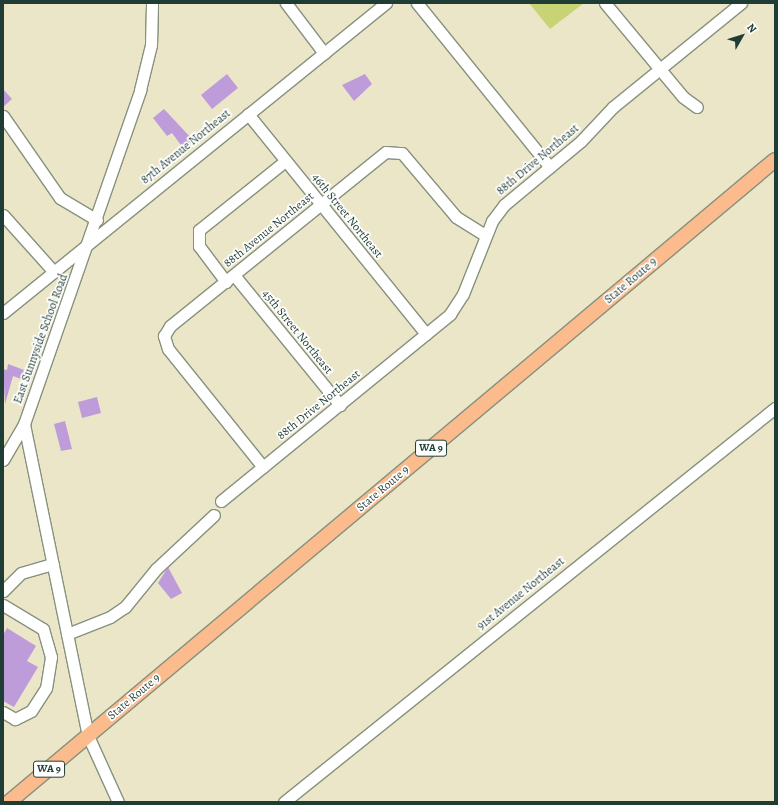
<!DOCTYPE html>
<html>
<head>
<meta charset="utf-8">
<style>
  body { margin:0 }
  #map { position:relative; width:778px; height:805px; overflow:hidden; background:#ece6c9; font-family:Alegreya,serif }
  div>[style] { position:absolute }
  .green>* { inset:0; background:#c7d375 }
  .building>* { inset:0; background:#be9cd9 }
  .roads { filter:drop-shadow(1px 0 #86927e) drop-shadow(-1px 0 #86927e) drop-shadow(0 1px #86927e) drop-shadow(0 -1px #86927e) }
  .minor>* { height:11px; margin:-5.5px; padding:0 5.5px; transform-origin:5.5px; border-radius:5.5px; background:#fff }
  .major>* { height:14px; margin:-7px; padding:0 7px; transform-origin:7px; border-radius:7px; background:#fbbb8d }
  span { translate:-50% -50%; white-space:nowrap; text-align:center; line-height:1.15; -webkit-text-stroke:3.5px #fff; paint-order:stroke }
  .shield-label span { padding:1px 3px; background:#fff; border:1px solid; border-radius:3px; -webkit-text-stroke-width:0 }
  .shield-label { font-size:11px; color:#1f3d34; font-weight:700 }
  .street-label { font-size:12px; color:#1f3d34 }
  .frame { position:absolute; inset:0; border:4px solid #1f3d34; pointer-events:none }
  .north { position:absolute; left:722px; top:16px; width:40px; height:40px; -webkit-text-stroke:3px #fff; paint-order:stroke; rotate:51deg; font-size:11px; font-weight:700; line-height:16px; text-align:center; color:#1f3d34 }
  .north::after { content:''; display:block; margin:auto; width:14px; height:18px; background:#1f3d34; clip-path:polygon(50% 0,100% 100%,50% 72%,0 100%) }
</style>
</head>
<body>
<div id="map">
  <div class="green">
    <i style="clip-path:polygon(529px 3px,584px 3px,550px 29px)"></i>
  </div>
  <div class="building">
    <i style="clip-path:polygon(227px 74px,238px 88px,212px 109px,201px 95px)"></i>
    <i style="clip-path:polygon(365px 74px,372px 84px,354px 101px,342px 85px)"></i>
    <i style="clip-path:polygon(3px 89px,12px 99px,3px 107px)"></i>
    <i style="clip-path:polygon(164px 109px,193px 140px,183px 148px,172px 133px,167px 136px,153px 118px)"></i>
    <i style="clip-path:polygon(8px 364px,24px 370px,21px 379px,13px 376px,5px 404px,3px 369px,7px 370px)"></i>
    <i style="clip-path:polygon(97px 397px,101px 413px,82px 418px,78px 402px)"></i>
    <i style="clip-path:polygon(65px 421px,72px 449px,61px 451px,54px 424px)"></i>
    <i style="clip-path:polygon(168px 567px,182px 593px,171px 599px,158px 583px)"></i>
    <i style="clip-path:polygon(7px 628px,36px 646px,27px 661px,38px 667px,14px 707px,3px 701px,3px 635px)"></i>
  </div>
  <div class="roads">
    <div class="minor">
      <i style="left:286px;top:3px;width:63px;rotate:52.8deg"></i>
      <i style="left:417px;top:3px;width:211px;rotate:51deg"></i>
      <i style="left:605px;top:3px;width:122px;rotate:50.3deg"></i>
      <i style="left:683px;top:97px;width:17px;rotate:36deg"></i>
      <i style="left:248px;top:114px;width:283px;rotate:51deg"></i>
      <i style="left:3px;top:116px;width:100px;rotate:55.2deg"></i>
      <i style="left:60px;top:198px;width:43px;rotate:30.7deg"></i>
      <i style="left:3px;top:215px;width:75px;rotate:48.2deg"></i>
      <i style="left:234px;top:275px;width:168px;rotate:50.8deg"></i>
      <i style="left:226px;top:282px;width:45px;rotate:-126.9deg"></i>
      <i style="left:199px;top:246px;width:16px;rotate:-90deg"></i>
      <i style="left:199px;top:230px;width:110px;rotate:-38.7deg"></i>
      <i style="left:3px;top:313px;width:493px;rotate:-39deg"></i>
      <i style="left:3px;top:460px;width:42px;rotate:-59.7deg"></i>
      <i style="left:263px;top:467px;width:151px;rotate:-128.8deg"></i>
      <i style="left:168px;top:349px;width:14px;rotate:-107deg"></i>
      <i style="left:164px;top:336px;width:12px;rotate:-59deg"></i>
      <i style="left:170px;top:326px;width:277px;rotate:-38.9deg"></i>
      <i style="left:386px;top:152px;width:16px;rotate:4deg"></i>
      <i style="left:402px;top:153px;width:84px;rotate:49.8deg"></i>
      <i style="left:456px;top:217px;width:34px;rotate:32deg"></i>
      <i style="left:221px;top:501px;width:296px;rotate:-39.2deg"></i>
      <i style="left:450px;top:314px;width:24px;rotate:-57deg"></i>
      <i style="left:463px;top:294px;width:79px;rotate:-68.3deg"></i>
      <i style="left:492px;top:221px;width:20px;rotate:-53deg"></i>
      <i style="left:504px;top:205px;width:100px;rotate:-39.7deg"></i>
      <i style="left:581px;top:141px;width:47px;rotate:-46.7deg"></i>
      <i style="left:613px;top:107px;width:165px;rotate:-39.1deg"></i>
      <i style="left:3px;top:591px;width:25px;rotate:-45deg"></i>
      <i style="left:21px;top:573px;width:33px;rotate:-16deg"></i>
      <i style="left:3px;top:605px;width:47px;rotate:31deg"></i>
      <i style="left:43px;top:629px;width:29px;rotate:74deg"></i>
      <i style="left:51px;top:657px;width:31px;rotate:99deg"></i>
      <i style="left:46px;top:688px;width:27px;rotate:123deg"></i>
      <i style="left:31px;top:711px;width:18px;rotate:153deg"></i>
      <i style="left:15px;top:719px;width:14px;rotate:-150deg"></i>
      <i style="left:67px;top:634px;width:46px;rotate:-21.6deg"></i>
      <i style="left:110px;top:617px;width:18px;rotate:-34deg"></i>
      <i style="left:125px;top:607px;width:49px;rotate:-50.8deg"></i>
      <i style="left:156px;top:569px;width:79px;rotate:-43deg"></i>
      <i style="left:118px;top:802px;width:72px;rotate:-114.4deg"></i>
      <i style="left:88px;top:736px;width:318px;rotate:-101.6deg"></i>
      <i style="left:24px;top:424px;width:354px;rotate:-70.8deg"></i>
      <i style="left:140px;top:90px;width:46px;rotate:-76.3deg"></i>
      <i style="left:151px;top:45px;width:42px;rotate:-88.6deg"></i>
      <i style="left:284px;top:802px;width:630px;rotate:-38.75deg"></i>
    </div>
    <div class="major">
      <i style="left:9px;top:802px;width:999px;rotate:-39.97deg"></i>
    </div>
  </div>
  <div class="shield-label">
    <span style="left:431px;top:448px">WA 9</span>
    <span style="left:49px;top:769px">WA 9</span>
  </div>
  <div class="street-label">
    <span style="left:186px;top:147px;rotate:-39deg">87th Avenue Northeast</span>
    <span style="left:538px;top:160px;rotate:-40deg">88th Drive Northeast</span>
    <span style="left:347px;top:216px;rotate:51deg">46th Street Northeast</span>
    <span style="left:269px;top:230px;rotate:-39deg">88th Avenue Northeast</span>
    <span style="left:631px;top:281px;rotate:-40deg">State Route 9</span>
    <span style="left:297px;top:332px;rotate:51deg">45th Street Northeast</span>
    <span style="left:41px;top:339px;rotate:-70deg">East Sunnyside School Road</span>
    <span style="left:319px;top:405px;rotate:-39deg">88th Drive Northeast</span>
    <span style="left:383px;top:489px;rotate:-40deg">State Route 9</span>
    <span style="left:521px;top:594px;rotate:-39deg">91st Avenue Northeast</span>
    <span style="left:134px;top:697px;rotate:-40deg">State Route 9</span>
  </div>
  <div class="frame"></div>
  <div class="north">N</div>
</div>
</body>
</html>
